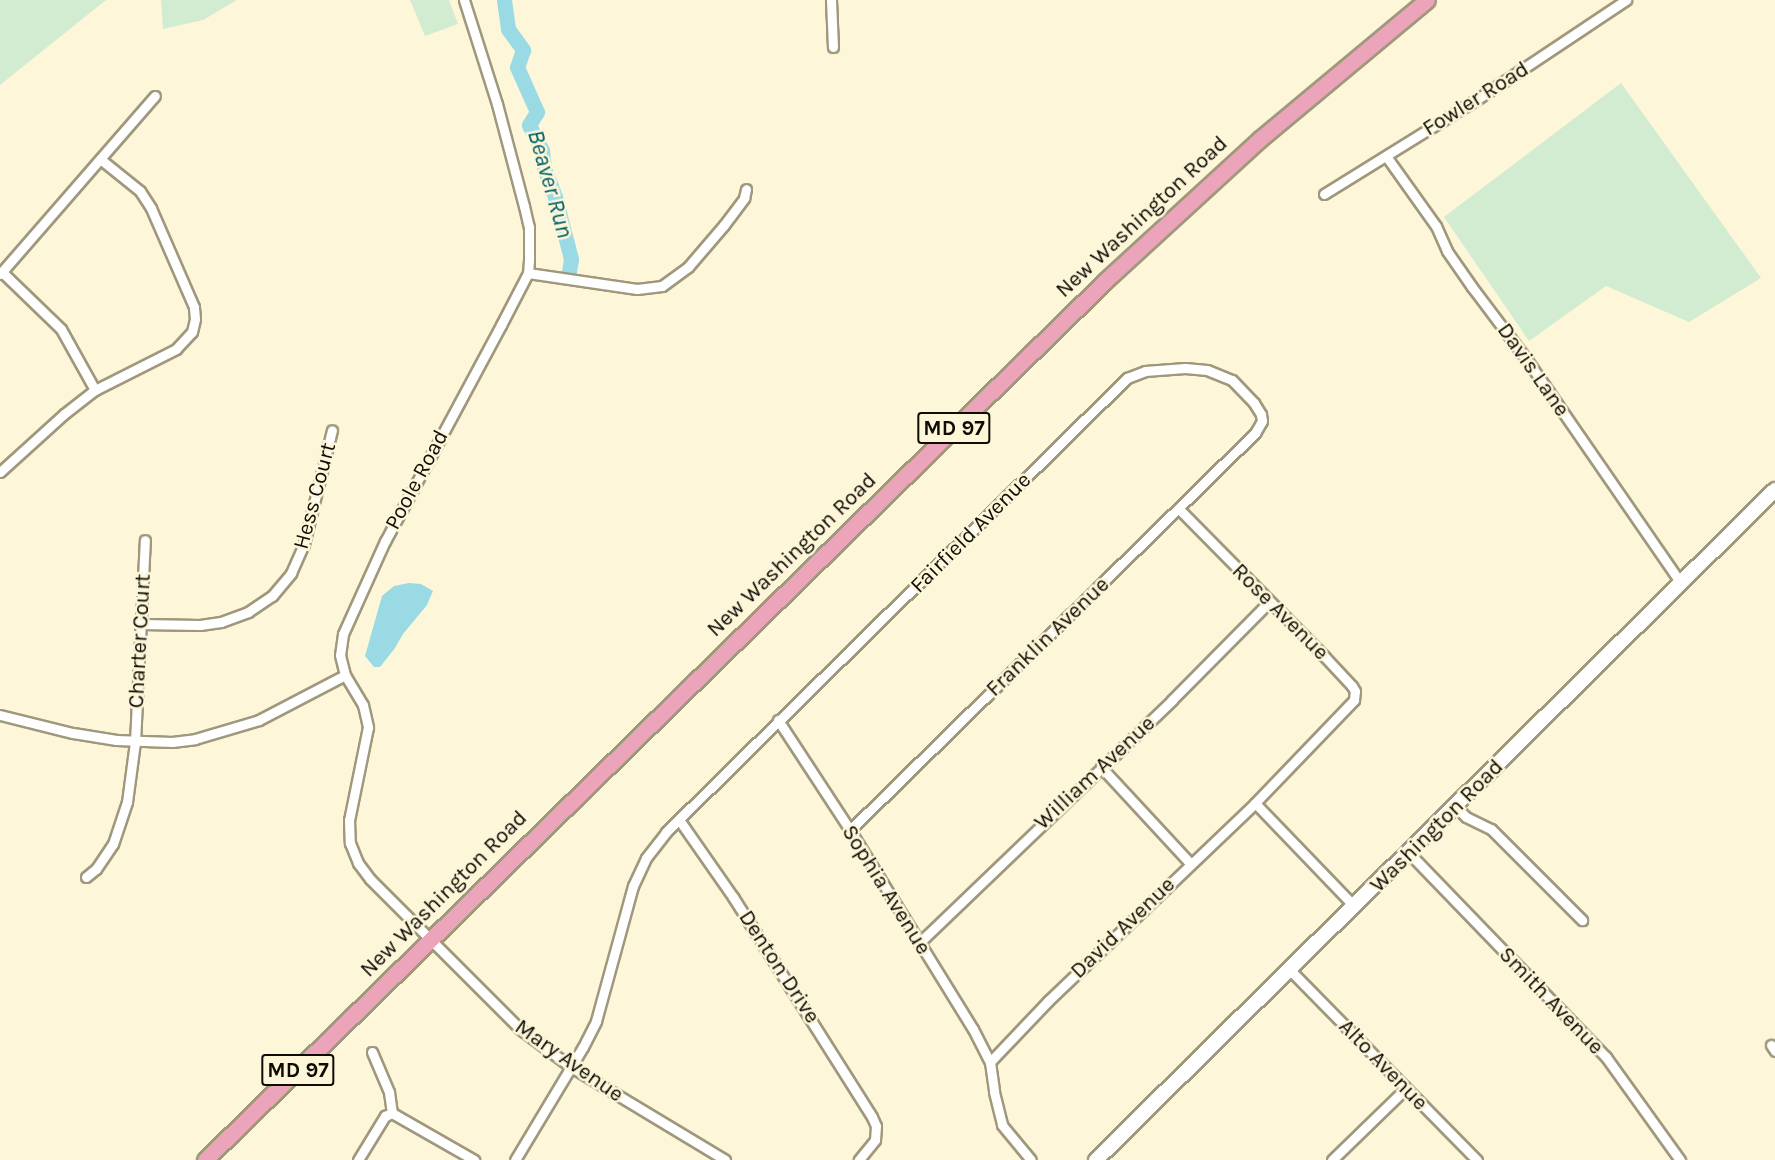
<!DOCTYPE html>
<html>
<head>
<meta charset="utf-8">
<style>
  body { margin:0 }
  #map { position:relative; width:1775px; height:1160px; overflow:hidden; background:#fdf6d9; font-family:Karla,sans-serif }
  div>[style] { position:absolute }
  .green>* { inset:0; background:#d1ecd1 }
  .water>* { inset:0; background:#9adae4 }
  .river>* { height:15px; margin:-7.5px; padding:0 7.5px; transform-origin:7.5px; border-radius:7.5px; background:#9adae4 }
  .roads { filter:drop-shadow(2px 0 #9f987d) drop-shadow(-2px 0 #9f987d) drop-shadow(0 2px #9f987d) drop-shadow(0 -2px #9f987d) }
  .minor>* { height:9px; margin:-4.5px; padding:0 4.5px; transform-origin:4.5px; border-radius:4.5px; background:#fff }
  .secondary>* { height:14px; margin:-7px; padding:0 7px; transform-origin:7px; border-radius:7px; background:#fff }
  .primary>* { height:15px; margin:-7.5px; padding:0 7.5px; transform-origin:7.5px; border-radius:7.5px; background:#eba4b9 }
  span { translate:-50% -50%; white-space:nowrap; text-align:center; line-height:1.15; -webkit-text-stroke:5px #fdf6d9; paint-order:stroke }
  .shield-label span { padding:2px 4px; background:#fdf6d9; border:2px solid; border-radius:4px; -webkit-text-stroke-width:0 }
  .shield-label { font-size:21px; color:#0e0c04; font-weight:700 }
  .street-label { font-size:22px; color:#0e0c04 }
  .water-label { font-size:24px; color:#005f69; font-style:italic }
</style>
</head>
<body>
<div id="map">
  <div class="green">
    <i style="clip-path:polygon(0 0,106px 0,0 85px)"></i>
    <i style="clip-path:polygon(161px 0,237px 0,203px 20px,163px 29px)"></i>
    <i style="clip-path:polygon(410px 0,449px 0,458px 24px,425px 36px)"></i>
    <i style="clip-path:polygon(1621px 83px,1761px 278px,1689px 322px,1606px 286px,1529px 341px,1444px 217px)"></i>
  </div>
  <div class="water">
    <i style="clip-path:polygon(409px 583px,421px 584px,433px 591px,427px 605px,403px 634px,395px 648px,380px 667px,374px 667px,365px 656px,382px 596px,394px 586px)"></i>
  </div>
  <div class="river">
    <i style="left:504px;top:0;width:29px;rotate:82deg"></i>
    <i style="left:508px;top:29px;width:26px;rotate:54deg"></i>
    <i style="left:523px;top:50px;width:18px;rotate:109deg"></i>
    <i style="left:517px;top:67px;width:49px;rotate:66deg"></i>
    <i style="left:537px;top:112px;width:15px;rotate:122deg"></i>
    <i style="left:529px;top:125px;width:29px;rotate:63deg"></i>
    <i style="left:542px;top:151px;width:17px;rotate:83deg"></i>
    <i style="left:544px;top:168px;width:31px;rotate:69deg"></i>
    <i style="left:555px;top:197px;width:64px;rotate:75.5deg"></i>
    <i style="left:571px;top:259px;width:12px;rotate:99deg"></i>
  </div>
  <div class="roads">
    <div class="minor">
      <i style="left:464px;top:0;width:109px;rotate:72.4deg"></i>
      <i style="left:497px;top:104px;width:106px;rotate:75.2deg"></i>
      <i style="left:524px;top:206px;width:22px;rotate:77deg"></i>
      <i style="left:529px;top:227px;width:33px;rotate:90deg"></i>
      <i style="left:529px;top:260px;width:13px;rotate:94deg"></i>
      <i style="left:528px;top:273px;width:59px;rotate:117.4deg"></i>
      <i style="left:501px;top:325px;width:245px;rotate:118.2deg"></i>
      <i style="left:385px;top:541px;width:102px;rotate:114.3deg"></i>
      <i style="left:343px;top:634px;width:21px;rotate:98deg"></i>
      <i style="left:340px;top:655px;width:21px;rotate:76deg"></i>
      <i style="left:345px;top:675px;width:35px;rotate:59deg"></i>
      <i style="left:363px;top:705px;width:23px;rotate:77deg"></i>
      <i style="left:368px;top:727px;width:95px;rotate:101.5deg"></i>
      <i style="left:349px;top:820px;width:23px;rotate:88deg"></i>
      <i style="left:350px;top:843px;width:22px;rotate:68deg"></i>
      <i style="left:358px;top:863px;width:20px;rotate:53deg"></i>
      <i style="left:370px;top:879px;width:212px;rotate:45deg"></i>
      <i style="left:520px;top:1029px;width:64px;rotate:36.7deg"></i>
      <i style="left:571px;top:1067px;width:180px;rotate:31.1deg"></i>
      <i style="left:831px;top:0;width:47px;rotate:87.6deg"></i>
      <i style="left:1386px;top:156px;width:86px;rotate:54.5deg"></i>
      <i style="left:1436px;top:226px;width:27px;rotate:66deg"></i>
      <i style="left:1447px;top:251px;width:44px;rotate:55.2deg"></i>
      <i style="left:1472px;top:287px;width:91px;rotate:53deg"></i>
      <i style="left:1527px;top:360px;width:271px;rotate:55.4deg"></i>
      <i style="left:1324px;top:194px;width:182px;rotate:-31.8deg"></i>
      <i style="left:1479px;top:98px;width:177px;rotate:-33.7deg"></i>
      <i style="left:2px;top:272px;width:82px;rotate:44deg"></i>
      <i style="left:61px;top:329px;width:70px;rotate:60.9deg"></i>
      <i style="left:528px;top:273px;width:110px;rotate:8.4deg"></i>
      <i style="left:637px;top:289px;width:25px;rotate:-7deg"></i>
      <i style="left:662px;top:286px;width:32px;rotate:-36deg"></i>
      <i style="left:688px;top:267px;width:55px;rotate:-49.4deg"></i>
      <i style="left:724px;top:225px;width:34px;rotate:-53deg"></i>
      <i style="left:744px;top:198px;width:9px;rotate:-77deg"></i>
      <i style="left:0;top:274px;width:236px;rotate:-49deg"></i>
      <i style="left:0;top:472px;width:86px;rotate:-42.2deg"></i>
      <i style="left:64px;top:414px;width:39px;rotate:-38deg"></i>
      <i style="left:95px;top:390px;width:91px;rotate:-26.8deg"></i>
      <i style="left:176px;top:349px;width:23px;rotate:-47deg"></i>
      <i style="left:192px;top:332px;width:13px;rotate:-77deg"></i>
      <i style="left:195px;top:319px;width:12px;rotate:-95deg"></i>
      <i style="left:194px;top:307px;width:108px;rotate:-113.5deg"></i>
      <i style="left:151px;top:208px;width:20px;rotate:-123deg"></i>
      <i style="left:140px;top:191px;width:51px;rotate:-141.3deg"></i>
      <i style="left:141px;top:624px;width:59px;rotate:1deg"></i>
      <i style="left:200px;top:625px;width:21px;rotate:-8deg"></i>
      <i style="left:221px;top:622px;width:29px;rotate:-20deg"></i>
      <i style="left:248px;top:612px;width:29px;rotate:-34deg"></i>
      <i style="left:272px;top:596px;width:30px;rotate:-50deg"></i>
      <i style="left:291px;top:573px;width:32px;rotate:-66deg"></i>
      <i style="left:304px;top:544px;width:117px;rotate:-76.2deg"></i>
      <i style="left:0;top:715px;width:75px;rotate:13.9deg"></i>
      <i style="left:73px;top:733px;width:44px;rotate:9.2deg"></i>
      <i style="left:116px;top:740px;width:56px;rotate:2deg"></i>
      <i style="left:172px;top:742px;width:23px;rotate:-7deg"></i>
      <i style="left:195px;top:739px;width:67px;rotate:-16.5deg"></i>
      <i style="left:259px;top:720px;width:97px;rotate:-27.6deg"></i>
      <i style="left:778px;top:720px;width:131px;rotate:56.8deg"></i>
      <i style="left:850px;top:830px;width:234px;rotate:58.3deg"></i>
      <i style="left:973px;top:1029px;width:37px;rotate:63deg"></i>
      <i style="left:990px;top:1062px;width:30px;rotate:82deg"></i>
      <i style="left:994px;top:1092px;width:34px;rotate:76deg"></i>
      <i style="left:1002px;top:1125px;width:45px;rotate:50.4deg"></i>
      <i style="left:1101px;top:767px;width:131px;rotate:47.2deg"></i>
      <i style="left:1255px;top:803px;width:144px;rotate:46.1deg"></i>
      <i style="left:1456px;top:807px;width:14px;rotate:45deg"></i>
      <i style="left:1466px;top:817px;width:28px;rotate:26deg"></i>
      <i style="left:1491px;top:829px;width:129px;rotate:45deg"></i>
      <i style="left:680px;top:821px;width:93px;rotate:55.1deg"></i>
      <i style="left:733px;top:897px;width:260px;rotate:57.7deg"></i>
      <i style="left:872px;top:1117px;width:10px;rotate:66deg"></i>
      <i style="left:876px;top:1126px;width:14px;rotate:94deg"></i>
      <i style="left:875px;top:1140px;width:26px;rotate:129deg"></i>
      <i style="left:1409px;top:853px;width:284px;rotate:46deg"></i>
      <i style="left:1606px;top:1057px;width:127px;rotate:54.3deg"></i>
      <i style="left:86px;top:877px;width:13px;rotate:-39deg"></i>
      <i style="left:96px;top:869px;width:30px;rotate:-56deg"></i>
      <i style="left:113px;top:844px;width:44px;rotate:-71.6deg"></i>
      <i style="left:127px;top:802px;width:61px;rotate:-82.4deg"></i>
      <i style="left:135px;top:742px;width:202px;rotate:-87.2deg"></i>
      <i style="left:919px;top:943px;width:351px;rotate:-43.8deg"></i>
      <i style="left:1172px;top:700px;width:138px;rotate:-45.3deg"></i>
      <i style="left:1290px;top:970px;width:267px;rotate:45.5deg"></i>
      <i style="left:1771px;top:1045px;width:7px;rotate:56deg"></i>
      <i style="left:372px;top:1052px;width:43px;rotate:67deg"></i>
      <i style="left:389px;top:1092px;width:21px;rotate:82deg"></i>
      <i style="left:990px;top:1062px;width:84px;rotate:-46.4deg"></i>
      <i style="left:1048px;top:1001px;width:286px;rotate:-43.7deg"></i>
      <i style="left:1255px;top:803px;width:143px;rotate:-46.1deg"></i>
      <i style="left:1354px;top:700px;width:9px;rotate:-84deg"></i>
      <i style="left:1355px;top:691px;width:6px;rotate:-121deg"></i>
      <i style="left:1352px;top:686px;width:41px;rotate:-133deg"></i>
      <i style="left:1324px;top:656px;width:206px;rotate:-134.6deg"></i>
      <i style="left:392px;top:1113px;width:95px;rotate:29.8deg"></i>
      <i style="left:358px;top:1160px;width:52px;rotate:-58.5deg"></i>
      <i style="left:385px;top:1116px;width:8px;rotate:-23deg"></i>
      <i style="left:515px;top:1160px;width:132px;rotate:-59deg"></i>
      <i style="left:583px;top:1047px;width:29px;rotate:-63deg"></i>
      <i style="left:596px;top:1021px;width:140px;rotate:-74.7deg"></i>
      <i style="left:633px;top:886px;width:31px;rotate:-65deg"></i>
      <i style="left:646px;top:858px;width:33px;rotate:-52deg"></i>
      <i style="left:666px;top:832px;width:647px;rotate:-44.56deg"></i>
      <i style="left:1127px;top:378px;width:19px;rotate:-21deg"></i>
      <i style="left:1145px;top:371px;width:40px;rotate:-4.3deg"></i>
      <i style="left:1185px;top:368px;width:22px;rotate:5deg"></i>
      <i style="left:1207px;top:370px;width:27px;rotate:22deg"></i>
      <i style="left:1232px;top:380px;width:32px;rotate:46deg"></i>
      <i style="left:1254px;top:403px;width:13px;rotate:58deg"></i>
      <i style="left:1261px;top:414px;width:7px;rotate:82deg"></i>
      <i style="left:1262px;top:421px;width:14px;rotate:120deg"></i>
      <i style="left:1255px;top:433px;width:567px;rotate:135.57deg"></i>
      <i style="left:1332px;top:1160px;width:103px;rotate:-44.2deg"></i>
    </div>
    <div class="secondary">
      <i style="left:1096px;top:1160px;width:954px;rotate:-44.62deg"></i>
    </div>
    <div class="primary">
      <i style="left:205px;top:1160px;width:1258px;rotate:-44.32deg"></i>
      <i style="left:1105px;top:281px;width:210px;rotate:-42.5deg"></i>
      <i style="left:1260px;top:139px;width:217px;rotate:-39.8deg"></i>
    </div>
  </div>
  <div class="shield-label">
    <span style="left:954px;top:428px">MD 97</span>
    <span style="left:298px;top:1070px">MD 97</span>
  </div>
  <div class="street-label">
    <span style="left:1476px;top:99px;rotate:-32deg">Fowler Road</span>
    <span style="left:1142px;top:217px;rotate:-43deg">New Washington Road</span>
    <span style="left:1533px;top:370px;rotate:55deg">Davis Lane</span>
    <span style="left:417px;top:480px;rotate:-62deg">Poole Road</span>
    <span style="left:315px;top:496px;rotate:-75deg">Hess Court</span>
    <span style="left:971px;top:533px;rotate:-45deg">Fairfield Avenue</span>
    <span style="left:792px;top:555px;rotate:-44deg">New Washington Road</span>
    <span style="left:1280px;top:612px;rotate:45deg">Rose Avenue</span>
    <span style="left:1048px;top:637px;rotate:-44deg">Franklin Avenue</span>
    <span style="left:140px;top:641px;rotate:-87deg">Charter Court</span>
    <span style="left:1095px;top:773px;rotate:-43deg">William Avenue</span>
    <span style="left:1437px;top:826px;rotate:-45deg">Washington Road</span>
    <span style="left:886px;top:890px;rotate:58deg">Sophia Avenue</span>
    <span style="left:444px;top:894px;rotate:-45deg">New Washington Road</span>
    <span style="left:1123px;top:928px;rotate:-44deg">David Avenue</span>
    <span style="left:779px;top:967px;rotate:57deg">Denton Drive</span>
    <span style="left:1551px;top:1001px;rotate:46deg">Smith Avenue</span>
    <span style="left:569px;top:1061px;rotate:35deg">Mary Avenue</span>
    <span style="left:1383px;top:1065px;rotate:46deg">Alto Avenue</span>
  </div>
  <div class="water-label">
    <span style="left:550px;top:184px;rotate:74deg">Beaver Run</span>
  </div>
</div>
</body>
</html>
